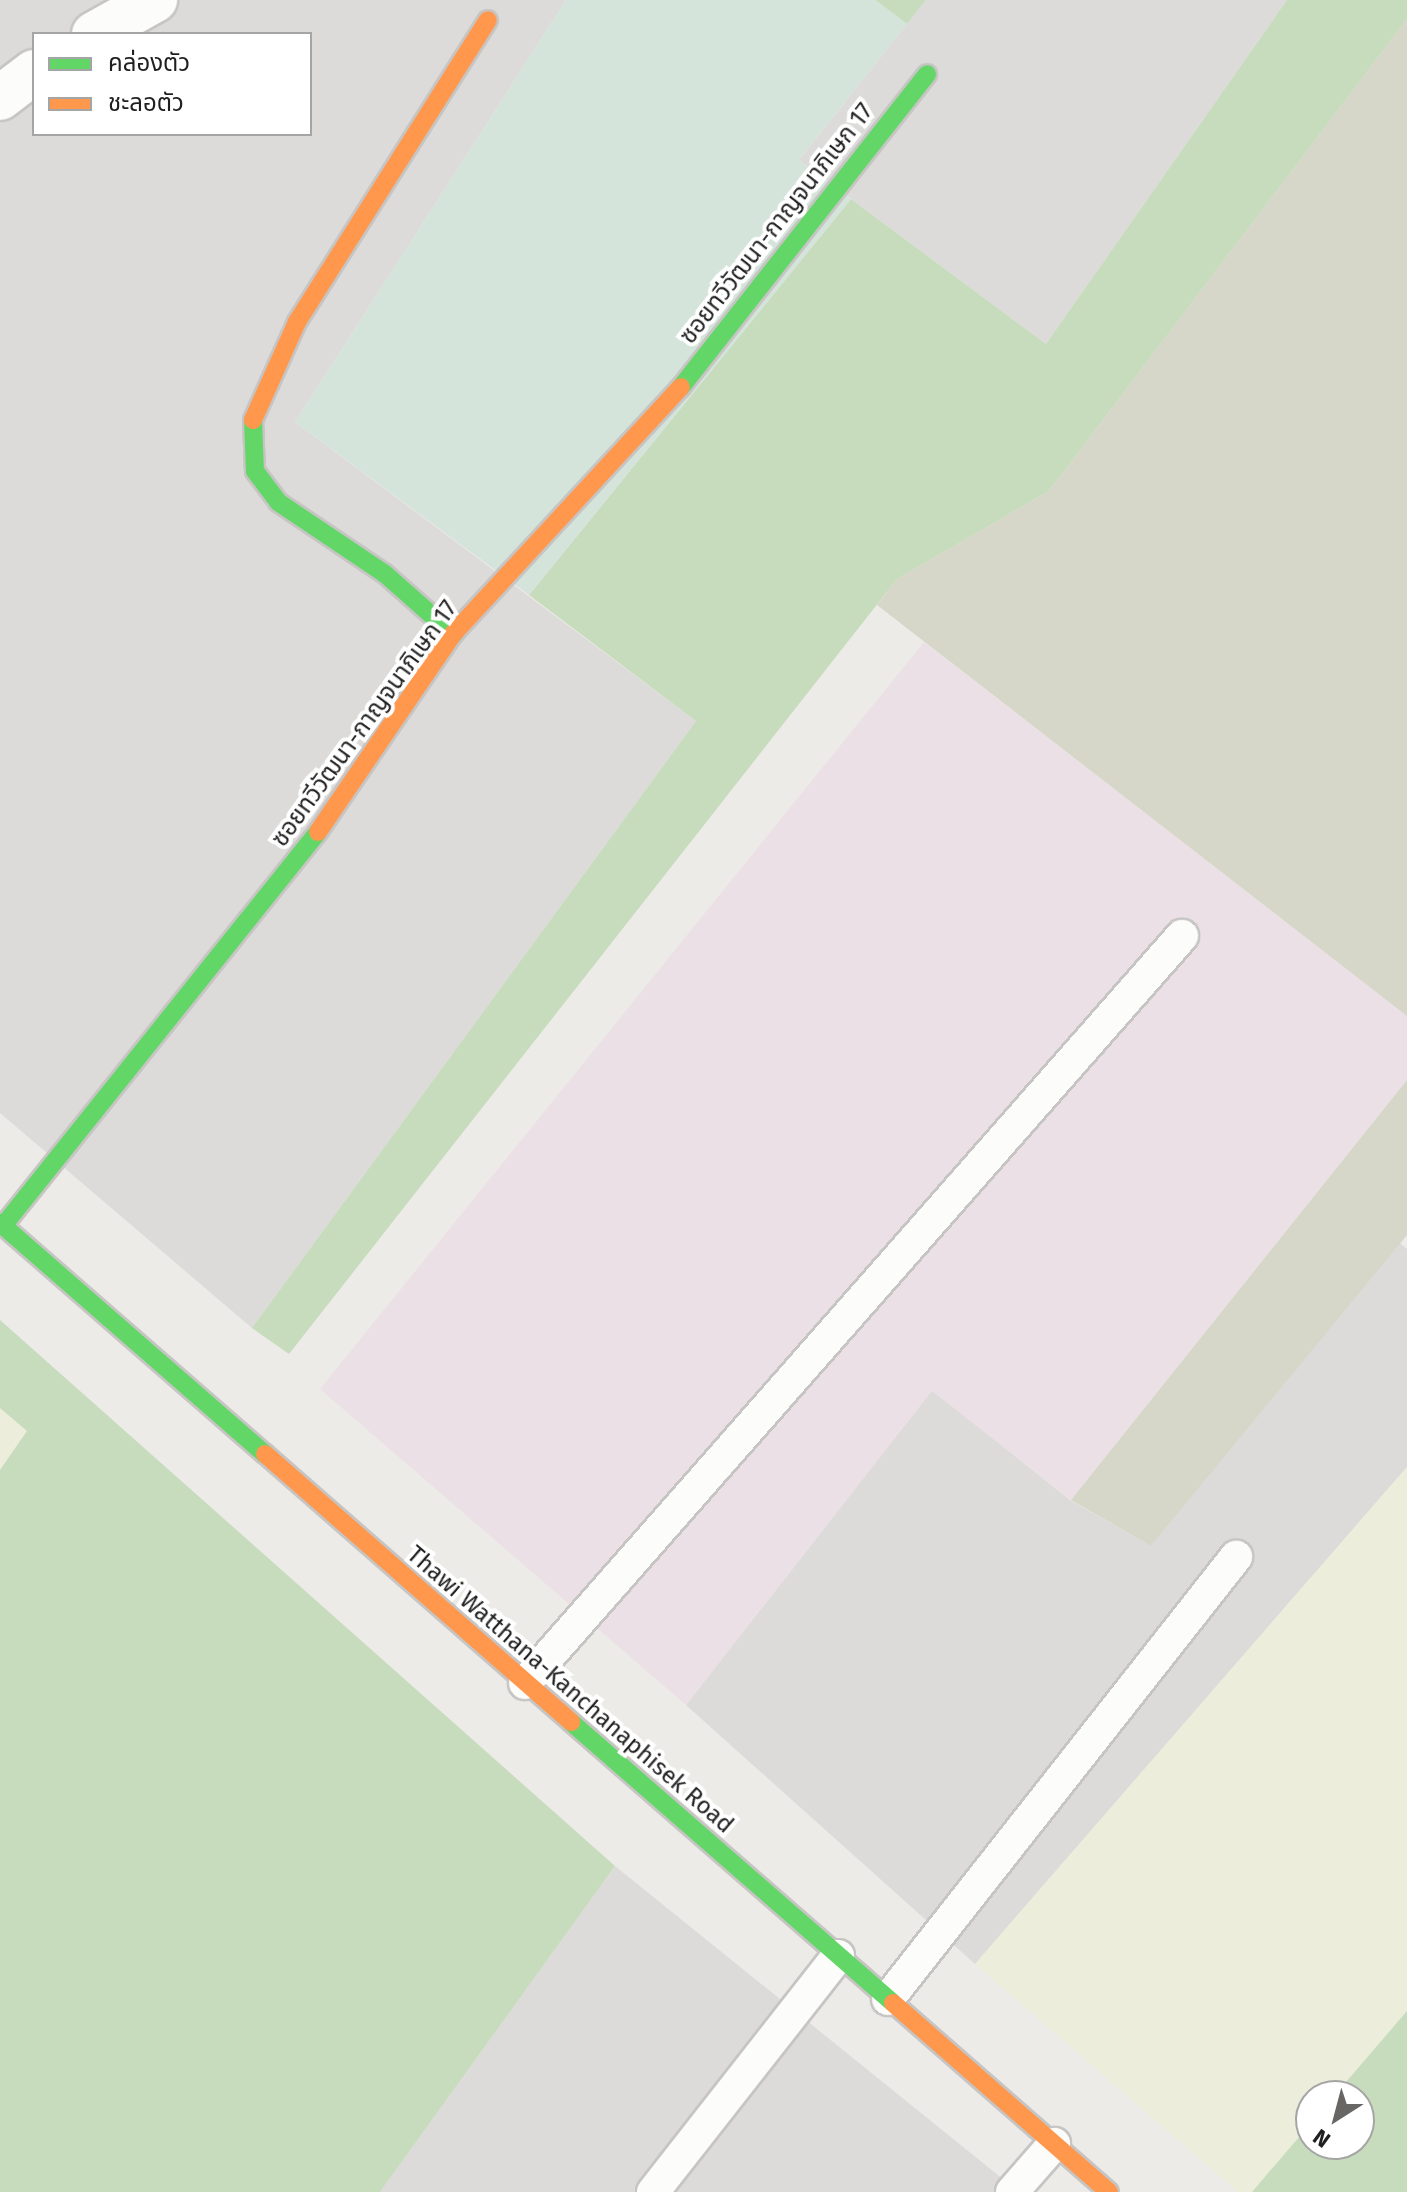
<!DOCTYPE html>
<html>
<head>
<meta charset="utf-8">
<style>
  body { margin:0 }
  #map { position:relative; width:1407px; height:2192px; overflow:hidden; background:#edebe7; font-family:"Fira Sans","Noto Sans Thai",sans-serif }
  div>[style] { position:absolute }
  .residential>* { inset:0; background:#dcdbd9 }
  .industrial>* { inset:0; background:#ebe0e5 }
  .construction>* { inset:0; background:#d6d6c9 }
  .farmland>* { inset:0; background:#ecedda }
  .forest>* { inset:0; background:#c6dcbd }
  .wetland>* { inset:0; background:#d5e4db }
  .roads { filter:drop-shadow(2px 0 #c6c5c3) drop-shadow(-2px 0 #c6c5c3) drop-shadow(0 2px #c6c5c3) drop-shadow(0 -2px #c6c5c3) }
  .lane>* { height:32px; margin:-16px; padding:0 16px; transform-origin:16px; border-radius:16px; background:#fcfcfb }
  .street>* { height:44px; margin:-22px; padding:0 22px; transform-origin:22px; border-radius:22px; background:#fcfcfb }
  .fast>* { height:18px; margin:-9px; padding:0 9px; transform-origin:9px; border-radius:9px; background:#63d668 }
  .slow>* { height:18px; margin:-9px; padding:0 9px; transform-origin:9px; border-radius:9px; background:#ff974d }
  span { translate:-50% -50%; white-space:nowrap; text-align:center; line-height:1.15; -webkit-text-stroke:8px #fff; paint-order:stroke }
  .street-label { font-size:24px; color:#1f1f1f }
  .legend { position:absolute; left:32px; top:32px; width:280px; height:104px; box-sizing:border-box; background:#fff; border:2px solid #a5a5a5; margin:0; padding:10px 14px; list-style:none; font-size:24px; color:#1f1f1f }
  .legend li { display:flex; align-items:center; gap:16px; height:40px }
  .legend b { width:40px; border:2px solid #a5a5a5 }
  .north { position:absolute; left:1295px; top:2080px; width:80px; height:80px; box-sizing:border-box; background:#fff; border:2px solid #a5a5a5; border-radius:50%; rotate:216deg; font-size:22px; font-weight:700; line-height:32px; text-align:center; color:#1f1f1f }
  .north::after { content:''; display:block; margin:auto; width:28px; height:36px; background:#676665; clip-path:polygon(50% 0,100% 100%,50% 72%,0 100%) }
</style>
</head>
<body>
<div id="map">
  <div class="residential">
    <i style="clip-path:polygon(evenodd,0 0,566px 0,295px 422px,696px 721px,252px 1328px,0 1113px,0 0,34px 34px,310px 34px,310px 134px,34px 134px,34px 34px)"></i>
    <i style="clip-path:polygon(926px 0,1287px 0,1046px 344px,799px 160px)"></i>
    <i style="clip-path:polygon(1400px 1243px,1407px 1249px,1407px 1467px,975px 1964px,686px 1705px,932px 1390px,1070px 1500px,1151px 1546px)"></i>
    <i style="clip-path:polygon(615px 1866px,1019px 2192px,380px 2192px)"></i>
  </div>
  <div class="industrial">
    <i style="clip-path:polygon(924px 642px,1407px 1016px,1407px 1080px,1071px 1500px,932px 1391px,686px 1705px,320px 1389px)"></i>
  </div>
  <div class="construction">
    <i style="clip-path:polygon(1407px 19px,1407px 1016px,877px 605px,897px 579px,1049px 491px)"></i>
    <i style="clip-path:polygon(1407px 1080px,1407px 1235px,1151px 1546px,1071px 1500px)"></i>
  </div>
  <div class="farmland">
    <i style="clip-path:polygon(0 1408px,27px 1431px,0 1470px)"></i>
    <i style="clip-path:polygon(1407px 1467px,1407px 2011px,1334px 2096px,1311px 2096px,1311px 2123px,1252px 2192px,1238px 2192px,975px 1964px)"></i>
  </div>
  <div class="forest">
    <i style="clip-path:polygon(875px 0,926px 0,907px 24px)"></i>
    <i style="clip-path:polygon(1287px 0,1407px 0,1407px 19px,1049px 491px,897px 579px,289px 1354px,252px 1328px,696px 721px,529px 595px,851px 199px,1046px 344px)"></i>
    <i style="clip-path:polygon(0 1320px,615px 1866px,380px 2192px,0 2192px,0 1470px,27px 1431px,0 1408px)"></i>
    <i style="clip-path:polygon(1407px 2011px,1407px 2192px,1252px 2192px,1311px 2123px,1311px 2144px,1359px 2144px,1359px 2096px,1334px 2096px)"></i>
  </div>
  <div class="wetland">
    <i style="clip-path:polygon(566px 0,875px 0,907px 24px,799px 160px,851px 199px,529px 595px,295px 422px)"></i>
  </div>
  <div class="roads">
    <div class="lane">
      <i style="left:525px;top:1683px;width:995px;rotate:-48.67deg"></i>
      <i style="left:888px;top:1999px;width:563px;rotate:-51.79deg"></i>
      <i style="left:653px;top:2192px;width:300px;rotate:-51.9deg"></i>
      <i style="left:1012px;top:2192px;width:64px;rotate:-48.8deg"></i>
    </div>
    <div class="street">
      <i style="left:94px;top:34px;width:70px;rotate:-29.1deg"></i>
      <i style="left:0;top:98px;width:43px;rotate:-37.4deg"></i>
    </div>
    <div class="fast">
      <i style="left:681px;top:387px;width:398px;rotate:-51.8deg"></i>
      <i style="left:253px;top:420px;width:51px;rotate:87.8deg"></i>
      <i style="left:255px;top:471px;width:39px;rotate:53deg"></i>
      <i style="left:278px;top:502px;width:129px;rotate:33.9deg"></i>
      <i style="left:385px;top:574px;width:91px;rotate:41.4deg"></i>
      <i style="left:0;top:1223px;width:352px;rotate:41.1deg"></i>
      <i style="left:3px;top:1226px;width:504px;rotate:-51.36deg"></i>
      <i style="left:571px;top:1722px;width:427px;rotate:41.1deg"></i>
    </div>
    <div class="slow">
      <i style="left:253px;top:420px;width:107px;rotate:-65.8deg"></i>
      <i style="left:297px;top:322px;width:357px;rotate:-57.7deg"></i>
      <i style="left:318px;top:832px;width:240px;rotate:-55.7deg"></i>
      <i style="left:453px;top:634px;width:336px;rotate:-47.3deg"></i>
      <i style="left:265px;top:1454px;width:407px;rotate:41.2deg"></i>
      <i style="left:893px;top:2003px;width:287px;rotate:41.2deg"></i>
    </div>
  </div>
  <div class="street-label">
    <span style="left:777px;top:224px;rotate:-52deg">ซอยทวีวัฒนา-กาญจนาภิเษก 17</span>
    <span style="left:365px;top:724px;rotate:-54deg">ซอยทวีวัฒนา-กาญจนาภิเษก 17</span>
    <span style="left:570px;top:1690px;rotate:41deg">Thawi Watthana-Kanchanaphisek Road</span>
  </div>
  <ul class="legend">
  <li><b style="height:10px;background:#63d668"></b>คล่องตัว</li>
  <li><b style="height:10px;background:#ff974d"></b>ชะลอตัว</li>
  </ul>
  <div class="north">N</div>
</div>
</body>
</html>
